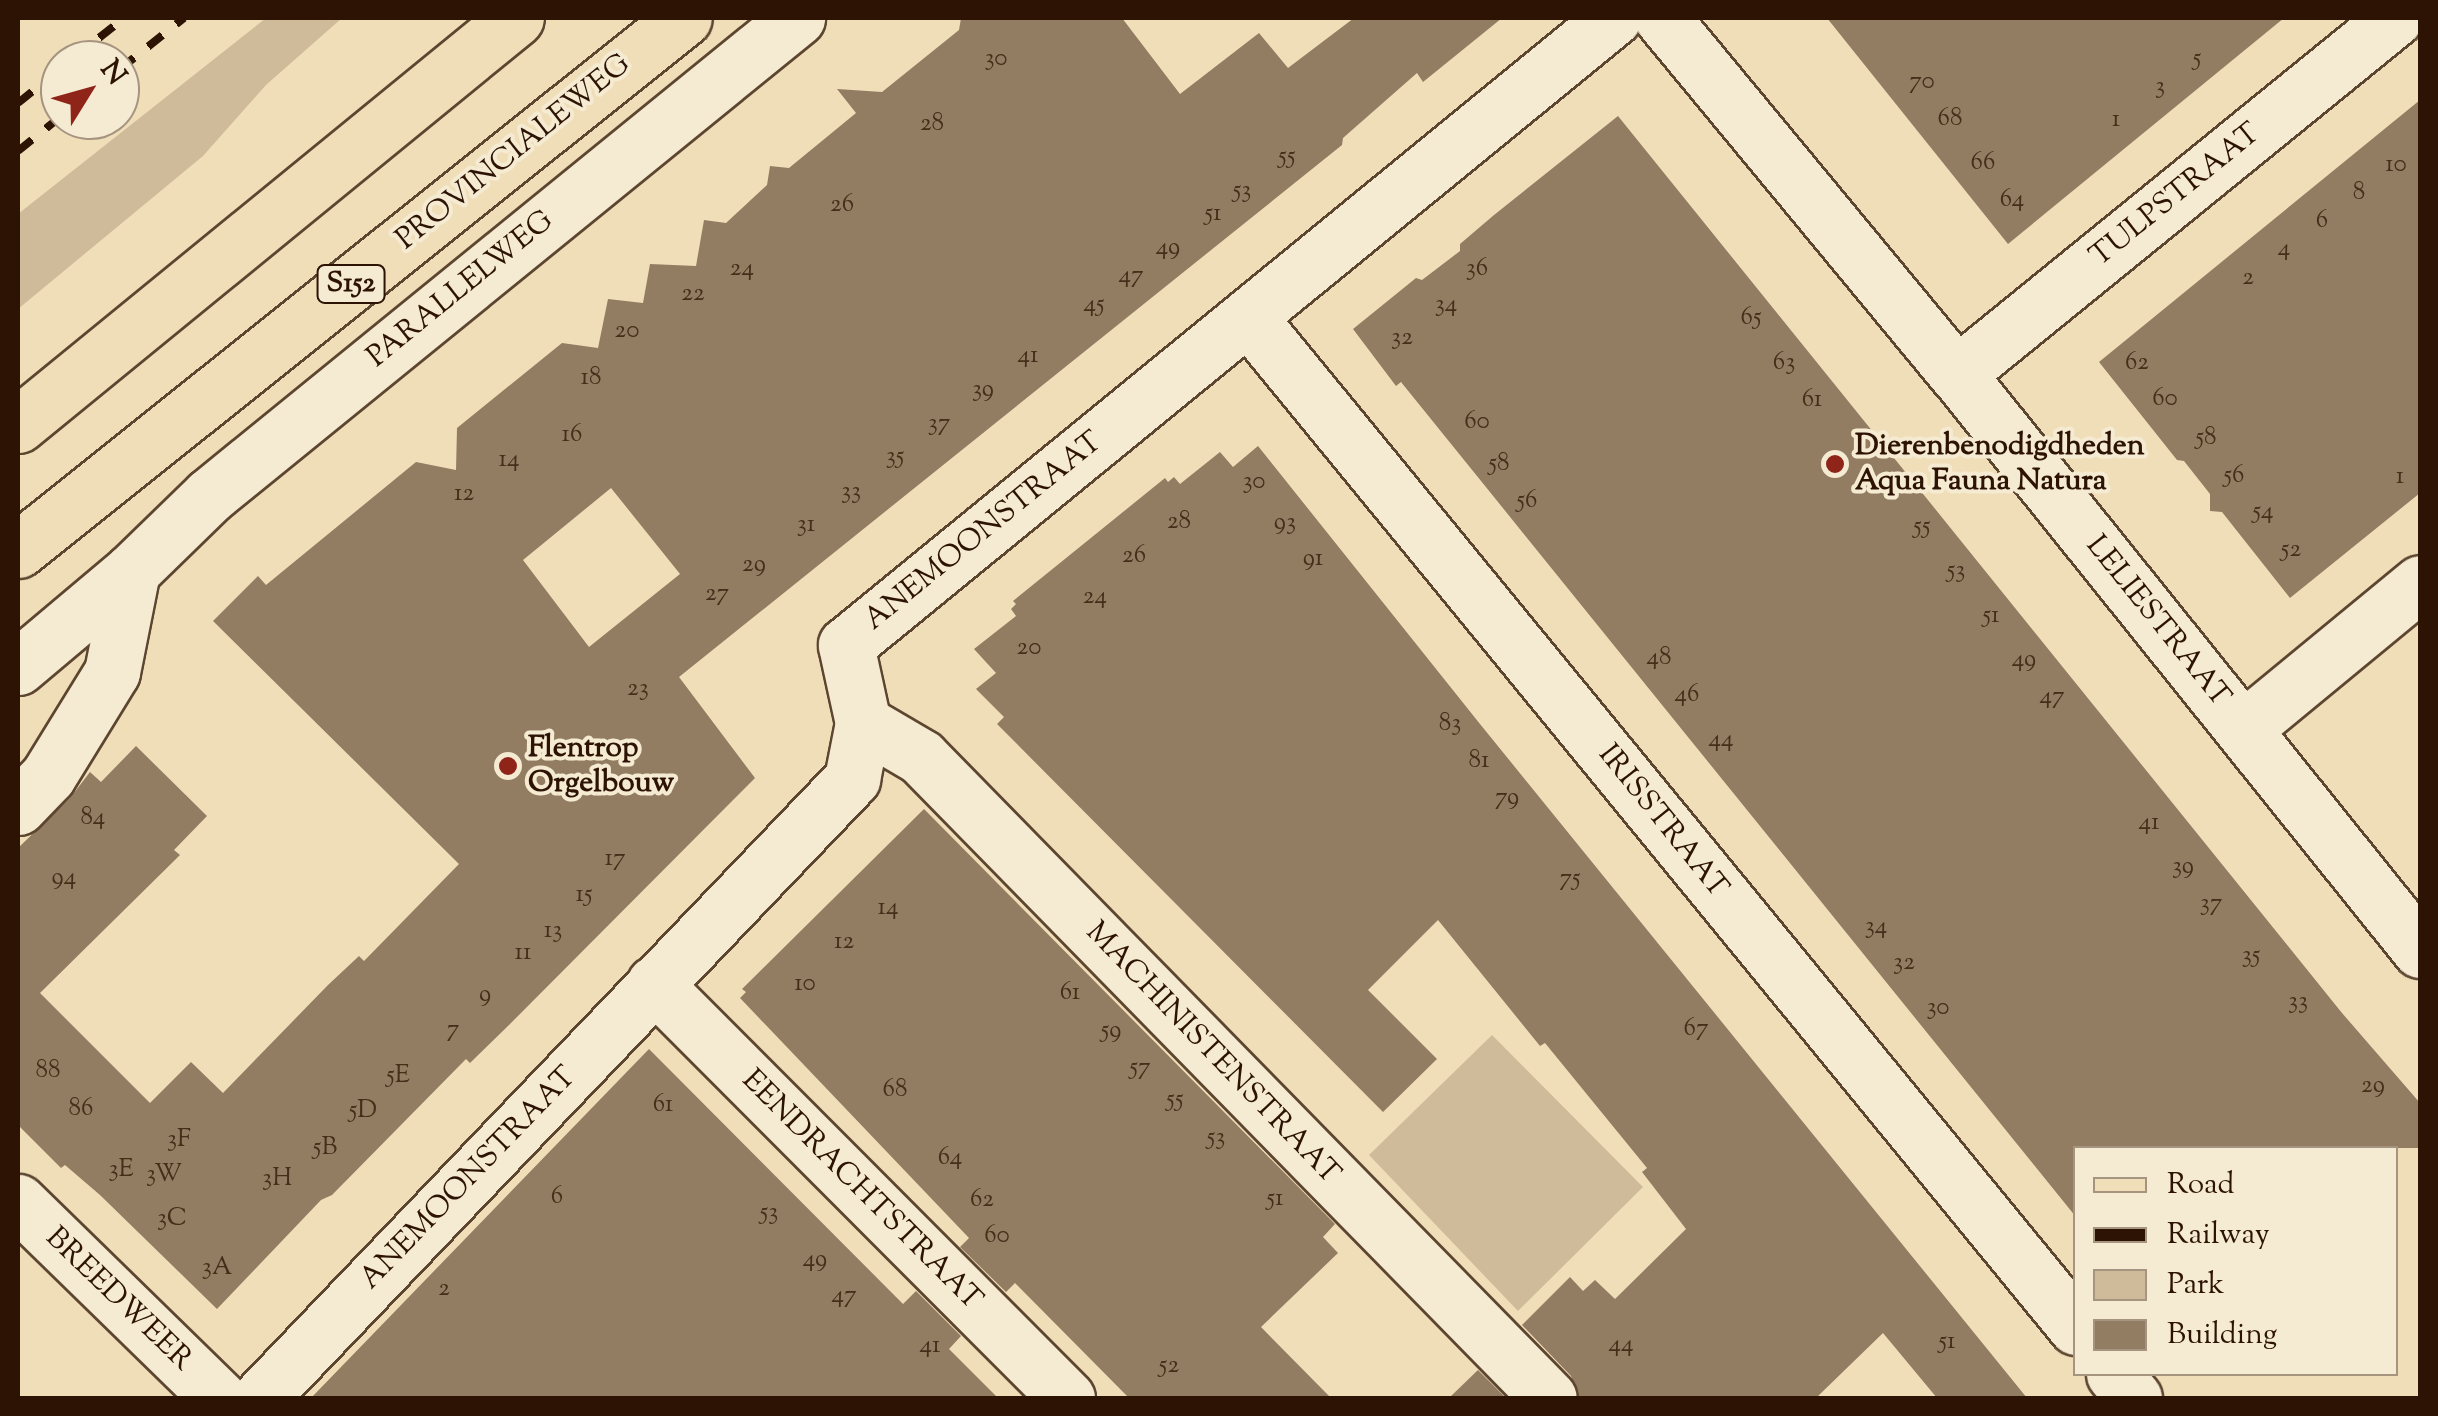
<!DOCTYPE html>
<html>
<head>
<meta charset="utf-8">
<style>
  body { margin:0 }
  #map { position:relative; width:2438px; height:1416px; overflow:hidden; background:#f0deb9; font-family:"Sorts Mill Goudy",serif }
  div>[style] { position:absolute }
  .green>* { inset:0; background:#cfbb9a }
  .building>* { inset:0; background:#927d62 }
  .roads { filter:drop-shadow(2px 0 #5d4630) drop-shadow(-2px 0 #5d4630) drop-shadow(0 2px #5d4630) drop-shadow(0 -2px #5d4630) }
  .minor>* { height:55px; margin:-27.5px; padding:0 27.5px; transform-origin:27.5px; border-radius:27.5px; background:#f5ead2 }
  .tertiary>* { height:55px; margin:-27.5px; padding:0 27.5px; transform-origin:27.5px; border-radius:27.5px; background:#f5ead2 }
  .primary>* { height:55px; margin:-27.5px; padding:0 27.5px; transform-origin:27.5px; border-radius:27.5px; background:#f0deb9 }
  .rail>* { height:8px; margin-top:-4px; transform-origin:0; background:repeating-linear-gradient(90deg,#2c1303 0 18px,transparent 0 36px) }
  .dots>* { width:28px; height:28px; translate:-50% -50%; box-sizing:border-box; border:5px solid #f5ead2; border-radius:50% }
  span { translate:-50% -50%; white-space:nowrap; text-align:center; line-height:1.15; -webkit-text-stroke:8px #f5ead2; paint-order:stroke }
  .number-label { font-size:25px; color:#462e1b }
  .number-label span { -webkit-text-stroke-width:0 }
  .shield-label span { padding:2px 8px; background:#f5ead2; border:2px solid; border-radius:8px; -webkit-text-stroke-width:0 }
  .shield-label { font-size:28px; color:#2c1303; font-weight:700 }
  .street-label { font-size:30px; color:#2c1303 }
  .poi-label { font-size:30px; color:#2c1303; font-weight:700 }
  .left { translate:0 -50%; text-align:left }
  .frame { position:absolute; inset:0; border:20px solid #2c1303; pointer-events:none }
  .legend { position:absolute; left:2073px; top:1146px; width:325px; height:230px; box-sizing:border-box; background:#f5ead2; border:2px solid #a5947f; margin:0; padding:12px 18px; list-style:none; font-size:30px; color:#2c1303 }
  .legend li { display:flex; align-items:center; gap:20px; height:50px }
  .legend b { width:50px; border:2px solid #a5947f }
  .north { position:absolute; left:40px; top:40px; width:100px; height:100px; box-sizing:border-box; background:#f5ead2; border:2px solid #a5947f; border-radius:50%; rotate:53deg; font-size:28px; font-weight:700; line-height:40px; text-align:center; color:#2c1303 }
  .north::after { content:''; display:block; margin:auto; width:35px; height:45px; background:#8f2418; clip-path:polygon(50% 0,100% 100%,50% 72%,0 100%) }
</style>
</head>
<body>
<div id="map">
  <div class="green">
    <i style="clip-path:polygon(266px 18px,342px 18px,266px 85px,203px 156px,18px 309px,18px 214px)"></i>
    <i style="clip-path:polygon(1492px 1035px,1643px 1187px,1518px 1311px,1369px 1155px)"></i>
  </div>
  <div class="building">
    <i style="clip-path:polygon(evenodd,961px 18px,1122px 18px,1180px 94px,1259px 33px,1288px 68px,1354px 18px,1502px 18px,1423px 82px,1417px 73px,1343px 138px,1342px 145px,679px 677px,755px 778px,511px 1023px,470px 1063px,466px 1059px,332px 1195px,321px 1200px,217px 1309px,100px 1195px,65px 1165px,61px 1168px,18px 1125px,18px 848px,70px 798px,90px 772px,101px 782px,136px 746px,207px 816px,174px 850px,180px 855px,40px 993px,150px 1103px,191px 1062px,223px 1093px,328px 985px,359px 956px,364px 961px,459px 864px,213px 621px,258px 576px,266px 585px,416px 462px,456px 470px,457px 428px,562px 343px,598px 348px,608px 299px,643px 303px,650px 264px,696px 266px,704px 220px,726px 223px,767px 185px,770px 166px,789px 168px,856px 113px,837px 89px,882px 92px,959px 30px,961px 18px,611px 488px,680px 574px,589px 647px,523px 560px,611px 488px)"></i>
    <i style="clip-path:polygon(1827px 18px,2284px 18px,2008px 244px)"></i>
    <i style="clip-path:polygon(2420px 100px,2420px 493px,2290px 598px,2222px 512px,2210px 511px,2210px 494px,2184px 461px,2177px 460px,2099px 362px)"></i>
    <i style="clip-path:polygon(1618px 116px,2342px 1013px,2420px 1103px,2420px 1148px,2076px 1148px,2076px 1217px,1401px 382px,1396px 386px,1353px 329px,1416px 278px,1422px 280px,1460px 251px,1460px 244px,1494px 215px)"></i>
    <i style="clip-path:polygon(1258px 446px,1480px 724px,2027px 1398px,1937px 1398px,1883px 1333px,1816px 1398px,1579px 1398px,1571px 1376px,1522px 1325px,1570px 1277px,1583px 1291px,1595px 1280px,1615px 1299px,1686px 1229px,1642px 1172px,1647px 1168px,1545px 1043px,1540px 1046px,1438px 920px,1368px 990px,1437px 1059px,1383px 1112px,997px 724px,1004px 717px,976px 689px,996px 673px,974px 649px,1016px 616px,1011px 609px,1016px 604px,1013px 601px,1165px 478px,1168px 482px,1174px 477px,1180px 484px,1220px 452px,1233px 467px)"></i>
    <i style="clip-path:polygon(924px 809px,1335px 1224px,1323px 1237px,1338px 1253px,1261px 1327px,1331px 1398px,1129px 1398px,1015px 1283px,1006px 1292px,960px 1247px,969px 1238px,740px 998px,746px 992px,742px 989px)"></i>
    <i style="clip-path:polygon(649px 1049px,903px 1304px,916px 1291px,961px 1336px,949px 1349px,998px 1398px,311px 1398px)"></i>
    <i style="clip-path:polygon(1478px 1370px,1506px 1398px,1449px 1398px)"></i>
  </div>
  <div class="roads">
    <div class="minor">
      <i style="left:1248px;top:317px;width:1306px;rotate:50.66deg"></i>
      <i style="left:1957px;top:374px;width:564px;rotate:-39.1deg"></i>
      <i style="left:18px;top:667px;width:149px;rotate:-40.1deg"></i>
      <i style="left:132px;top:571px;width:107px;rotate:-44.2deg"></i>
      <i style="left:209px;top:496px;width:758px;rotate:-39.11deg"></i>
      <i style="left:863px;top:723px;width:67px;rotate:30.4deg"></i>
      <i style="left:921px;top:757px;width:897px;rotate:45.59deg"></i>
      <i style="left:2243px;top:729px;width:229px;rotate:-39.5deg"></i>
      <i style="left:18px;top:807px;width:43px;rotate:-45.9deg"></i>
      <i style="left:48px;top:776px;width:122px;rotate:-58.4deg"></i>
      <i style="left:112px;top:672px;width:103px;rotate:-78.8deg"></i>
      <i style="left:654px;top:984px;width:585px;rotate:45.07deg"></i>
      <i style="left:18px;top:1202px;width:281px;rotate:44.3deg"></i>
      <i style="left:2114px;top:1374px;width:31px;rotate:50deg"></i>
      <i style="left:260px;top:1398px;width:857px;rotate:-46.28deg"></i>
      <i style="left:852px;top:779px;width:57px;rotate:-78.9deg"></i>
      <i style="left:863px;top:723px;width:80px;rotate:-102.3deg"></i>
      <i style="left:846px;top:645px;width:991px;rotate:-39.26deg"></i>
    </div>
    <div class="tertiary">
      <i style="left:1662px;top:18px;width:462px;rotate:50.4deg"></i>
      <i style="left:1957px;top:374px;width:739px;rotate:51.21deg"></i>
    </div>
    <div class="primary">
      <i style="left:18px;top:425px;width:643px;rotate:-39.26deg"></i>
      <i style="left:18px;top:550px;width:852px;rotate:-38.62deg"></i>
    </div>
  </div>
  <div class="rail">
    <i style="left:71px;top:60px;width:68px;rotate:-38.4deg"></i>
    <i style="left:120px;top:69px;width:82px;rotate:-38.6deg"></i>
    <i style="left:18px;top:103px;width:54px;rotate:-39deg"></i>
    <i style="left:18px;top:151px;width:54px;rotate:-39deg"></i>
  </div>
  <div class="dots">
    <i style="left:1835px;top:464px;background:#8f2418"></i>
    <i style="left:508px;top:766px;background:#8f2418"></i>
  </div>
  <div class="number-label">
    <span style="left:996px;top:59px">30</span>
    <span style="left:2197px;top:59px">5</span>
    <span style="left:1922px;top:82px">70</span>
    <span style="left:2160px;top:87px">3</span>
    <span style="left:1950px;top:119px">68</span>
    <span style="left:2116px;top:120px">1</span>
    <span style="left:932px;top:124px">28</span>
    <span style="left:1287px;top:157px">55</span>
    <span style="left:1983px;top:163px">66</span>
    <span style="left:2396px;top:165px">10</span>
    <span style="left:1242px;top:191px">53</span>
    <span style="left:2359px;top:193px">8</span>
    <span style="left:2012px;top:200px">64</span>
    <span style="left:842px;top:205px">26</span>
    <span style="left:1213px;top:214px">51</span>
    <span style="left:2322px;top:221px">6</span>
    <span style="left:1168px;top:248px">49</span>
    <span style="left:2284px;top:249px">4</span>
    <span style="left:742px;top:269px">24</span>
    <span style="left:1477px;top:269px">36</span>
    <span style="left:1131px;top:276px">47</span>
    <span style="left:2248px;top:278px">2</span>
    <span style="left:693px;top:294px">22</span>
    <span style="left:1094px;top:305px">45</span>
    <span style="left:1446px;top:305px">34</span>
    <span style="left:1751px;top:318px">65</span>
    <span style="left:627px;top:331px">20</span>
    <span style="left:1402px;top:338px">32</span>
    <span style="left:1028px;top:356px">41</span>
    <span style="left:1784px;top:363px">63</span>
    <span style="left:2137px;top:363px">62</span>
    <span style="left:591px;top:378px">18</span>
    <span style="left:983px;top:390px">39</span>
    <span style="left:2165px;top:399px">60</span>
    <span style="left:1812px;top:400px">61</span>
    <span style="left:1477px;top:422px">60</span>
    <span style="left:939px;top:424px">37</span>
    <span style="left:572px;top:435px">16</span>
    <span style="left:2206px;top:438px">58</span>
    <span style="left:895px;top:457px">35</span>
    <span style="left:509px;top:460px">14</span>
    <span style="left:1499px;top:464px">58</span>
    <span style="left:2234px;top:476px">56</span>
    <span style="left:2400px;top:477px">1</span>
    <span style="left:1254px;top:482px">30</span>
    <span style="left:851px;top:492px">33</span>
    <span style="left:464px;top:494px">12</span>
    <span style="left:1527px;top:501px">56</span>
    <span style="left:2263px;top:512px">54</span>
    <span style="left:1179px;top:522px">28</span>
    <span style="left:1285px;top:523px">93</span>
    <span style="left:806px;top:525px">31</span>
    <span style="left:1922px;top:527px">55</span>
    <span style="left:2291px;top:550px">52</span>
    <span style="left:1134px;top:556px">26</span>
    <span style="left:1313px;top:559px">91</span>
    <span style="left:754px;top:565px">29</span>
    <span style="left:1956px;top:571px">53</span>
    <span style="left:717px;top:594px">27</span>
    <span style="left:1095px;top:597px">24</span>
    <span style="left:1991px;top:616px">51</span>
    <span style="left:1029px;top:648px">20</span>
    <span style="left:1659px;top:658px">48</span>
    <span style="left:2024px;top:660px">49</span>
    <span style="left:638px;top:689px">23</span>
    <span style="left:1687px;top:695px">46</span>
    <span style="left:2052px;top:697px">47</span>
    <span style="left:1450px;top:724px">83</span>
    <span style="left:1721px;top:740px">44</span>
    <span style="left:1479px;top:761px">81</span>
    <span style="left:1507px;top:798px">79</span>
    <span style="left:93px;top:818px">84</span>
    <span style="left:2149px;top:823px">41</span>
    <span style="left:615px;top:859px">17</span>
    <span style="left:2183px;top:867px">39</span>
    <span style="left:64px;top:878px">94</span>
    <span style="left:1570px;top:879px">75</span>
    <span style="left:584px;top:895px">15</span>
    <span style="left:2211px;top:904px">37</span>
    <span style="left:888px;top:908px">14</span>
    <span style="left:1876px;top:927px">34</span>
    <span style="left:553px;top:931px">13</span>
    <span style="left:844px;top:942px">12</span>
    <span style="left:523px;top:953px">11</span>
    <span style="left:2251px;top:956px">35</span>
    <span style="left:1904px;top:963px">32</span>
    <span style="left:805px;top:984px">10</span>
    <span style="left:1070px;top:993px">61</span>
    <span style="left:485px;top:995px">9</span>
    <span style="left:2298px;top:1002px">33</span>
    <span style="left:1938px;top:1008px">30</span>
    <span style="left:1696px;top:1029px">67</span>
    <span style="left:453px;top:1030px">7</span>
    <span style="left:1111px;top:1031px">59</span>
    <span style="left:1140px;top:1068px">57</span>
    <span style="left:48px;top:1071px">88</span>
    <span style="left:398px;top:1076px">5E</span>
    <span style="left:2373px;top:1086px">29</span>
    <span style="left:895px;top:1090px">68</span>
    <span style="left:1175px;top:1100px">55</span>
    <span style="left:663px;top:1105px">61</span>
    <span style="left:81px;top:1109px">86</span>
    <span style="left:363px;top:1111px">5D</span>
    <span style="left:1216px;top:1138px">53</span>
    <span style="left:179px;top:1140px">3F</span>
    <span style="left:325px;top:1148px">5B</span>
    <span style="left:950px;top:1158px">64</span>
    <span style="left:121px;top:1170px">3E</span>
    <span style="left:164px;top:1175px">3W</span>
    <span style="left:277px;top:1179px">3H</span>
    <span style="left:557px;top:1197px">6</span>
    <span style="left:1275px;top:1199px">51</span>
    <span style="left:982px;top:1200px">62</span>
    <span style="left:769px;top:1213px">53</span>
    <span style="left:172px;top:1219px">3C</span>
    <span style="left:997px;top:1236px">60</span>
    <span style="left:815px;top:1260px">49</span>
    <span style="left:217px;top:1268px">3A</span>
    <span style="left:444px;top:1289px">2</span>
    <span style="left:844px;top:1296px">47</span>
    <span style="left:1947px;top:1342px">51</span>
    <span style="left:1621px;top:1345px">44</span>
    <span style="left:930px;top:1346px">41</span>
    <span style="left:1169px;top:1366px">52</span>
  </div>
  <div class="shield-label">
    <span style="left:351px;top:284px">S152</span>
  </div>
  <div class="street-label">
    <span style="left:514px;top:153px;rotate:-39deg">PROVINCIALEWEG</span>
    <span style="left:2176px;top:196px;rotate:-39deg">TULPSTRAAT</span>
    <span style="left:461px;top:290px;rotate:-39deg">PARALLELWEG</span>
    <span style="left:984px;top:532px;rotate:-39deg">ANEMOONSTRAAT</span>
    <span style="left:2157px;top:622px;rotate:51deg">LELIESTRAAT</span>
    <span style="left:1662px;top:822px;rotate:51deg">IRISSTRAAT</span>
    <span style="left:1212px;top:1054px;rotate:46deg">MACHINISTENSTRAAT</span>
    <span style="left:469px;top:1179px;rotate:-46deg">ANEMOONSTRAAT</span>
    <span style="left:861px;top:1191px;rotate:45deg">EENDRACHTSTRAAT</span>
    <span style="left:118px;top:1300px;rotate:44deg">BREEDWEER</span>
  </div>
  <div class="poi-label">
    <span class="left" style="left:1855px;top:464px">Dierenbenodigdheden<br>Aqua Fauna Natura</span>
    <span class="left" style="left:528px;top:766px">Flentrop<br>Orgelbouw</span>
  </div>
  <div class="frame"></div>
  <ul class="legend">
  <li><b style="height:12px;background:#f0deb9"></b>Road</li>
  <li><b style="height:12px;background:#2c1303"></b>Railway</li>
  <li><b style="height:28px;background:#cfbb9a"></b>Park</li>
  <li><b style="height:28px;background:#927d62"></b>Building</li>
  </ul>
  <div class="north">N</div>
</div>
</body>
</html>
